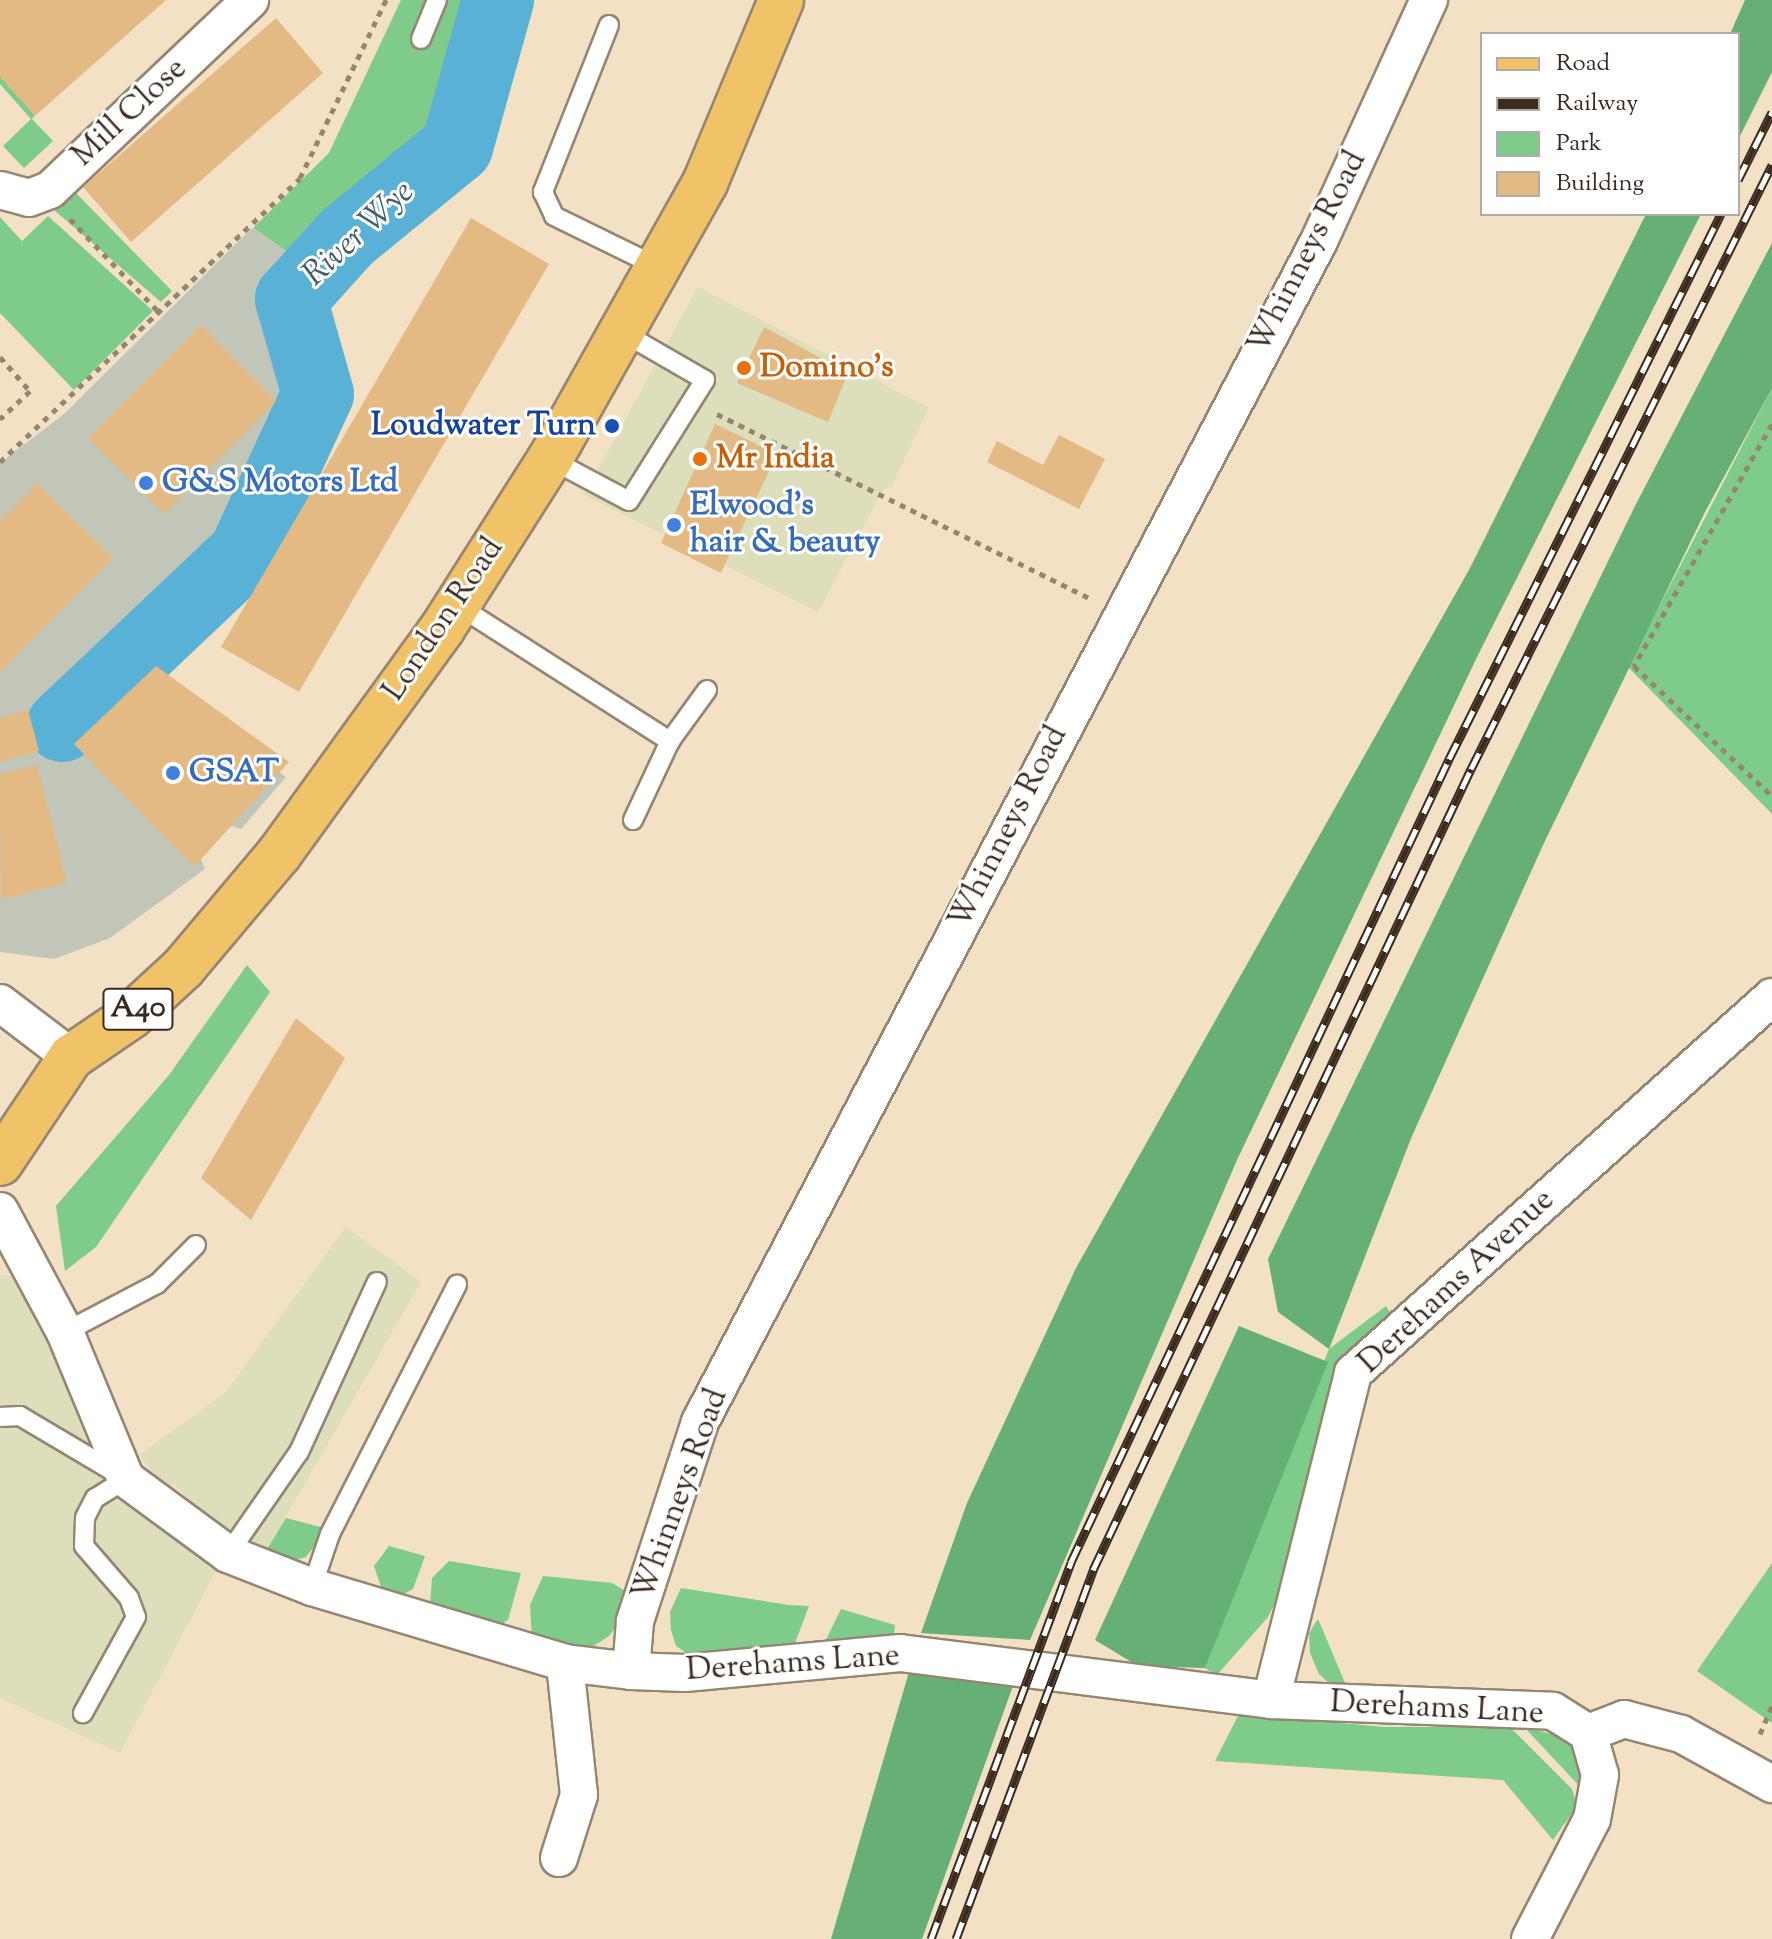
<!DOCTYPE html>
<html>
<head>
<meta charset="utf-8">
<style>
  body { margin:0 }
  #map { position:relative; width:1772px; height:1939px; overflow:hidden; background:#f2e1c4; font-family:"Sorts Mill Goudy",serif }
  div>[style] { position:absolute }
  .built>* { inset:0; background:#dcdebc }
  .industrial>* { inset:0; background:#c2c6b9 }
  .green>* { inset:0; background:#7ecb8a }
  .forest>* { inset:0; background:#66af76 }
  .river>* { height:72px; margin:-36px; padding:0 36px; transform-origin:36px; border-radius:36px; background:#59b2d6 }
  .building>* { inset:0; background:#e3ba83 }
  .path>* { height:5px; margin-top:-2.5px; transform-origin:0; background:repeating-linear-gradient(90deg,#968671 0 6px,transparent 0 12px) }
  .roads { filter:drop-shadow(2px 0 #968671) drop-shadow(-2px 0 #968671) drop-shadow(0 2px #968671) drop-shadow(0 -2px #968671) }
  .service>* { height:18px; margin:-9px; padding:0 9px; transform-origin:9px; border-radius:9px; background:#fff }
  .minor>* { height:36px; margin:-18px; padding:0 18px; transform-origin:18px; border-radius:18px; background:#fff }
  .primary>* { height:44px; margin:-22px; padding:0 22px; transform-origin:22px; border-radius:22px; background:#f1c369 }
  .rail>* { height:9px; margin-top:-4.5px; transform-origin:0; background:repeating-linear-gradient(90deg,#fff 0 18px,#3b2a1e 0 36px); box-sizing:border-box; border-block:2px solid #3b2a1e }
  .dots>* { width:22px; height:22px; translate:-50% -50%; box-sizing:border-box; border:4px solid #fff; border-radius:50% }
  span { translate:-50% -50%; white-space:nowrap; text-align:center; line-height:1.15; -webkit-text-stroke:6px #fff; paint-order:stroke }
  .shield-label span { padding:2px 6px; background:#fff; border:2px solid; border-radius:6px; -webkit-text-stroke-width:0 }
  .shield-label { font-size:30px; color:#3b2a1e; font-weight:700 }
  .street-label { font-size:32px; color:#3b2a1e }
  .food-label { font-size:32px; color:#c56008; font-weight:700 }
  .left { translate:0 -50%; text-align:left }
  .transit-label { font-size:32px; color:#164399; font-weight:700 }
  .right { translate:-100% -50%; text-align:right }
  .shop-label { font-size:32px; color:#366cbe; font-weight:700 }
  .water-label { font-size:34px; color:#476068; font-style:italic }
  .legend { position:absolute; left:1480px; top:32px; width:260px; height:184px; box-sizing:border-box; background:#fff; border:2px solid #b1aaa5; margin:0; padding:10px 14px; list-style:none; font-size:24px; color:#3b2a1e }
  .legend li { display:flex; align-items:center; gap:16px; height:40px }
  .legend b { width:40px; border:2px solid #b1aaa5 }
</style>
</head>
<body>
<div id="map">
  <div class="built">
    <i style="clip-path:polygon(698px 287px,929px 408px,893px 483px,882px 491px,818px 612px,584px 495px)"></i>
    <i style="clip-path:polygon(346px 1227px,421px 1282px,266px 1551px,203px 1513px,174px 1484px,166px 1490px,139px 1455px,225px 1393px)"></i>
    <i style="clip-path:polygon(0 1275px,25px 1278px,93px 1411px,219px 1565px,120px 1753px,0 1698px)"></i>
  </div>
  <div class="industrial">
    <i style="clip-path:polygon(252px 228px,308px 266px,299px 283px,298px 308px,320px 393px,316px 410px,264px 465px,258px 528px,250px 539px,208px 547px,179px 569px,155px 596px,112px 679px,145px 675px,286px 777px,241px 829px,212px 821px,193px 840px,205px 869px,110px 938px,54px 959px,0 952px,0 463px,64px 414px)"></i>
  </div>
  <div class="green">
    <i style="clip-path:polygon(401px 0,497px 0,493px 32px,502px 86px,494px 116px,480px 142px,457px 164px,432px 175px,430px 190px,323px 252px,308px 266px,253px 228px,329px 153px)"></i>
    <i style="clip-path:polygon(0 55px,45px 103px,32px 119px,53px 141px,24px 168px,3px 146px,31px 119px,0 84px)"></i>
    <i style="clip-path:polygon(75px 192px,172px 291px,161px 302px,54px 210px)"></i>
    <i style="clip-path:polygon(48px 216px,153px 311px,74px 390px,0 313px,0 217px,22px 241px)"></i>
    <i style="clip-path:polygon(1772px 388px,1772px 814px,1628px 667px)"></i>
    <i style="clip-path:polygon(247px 965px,270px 992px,96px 1247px,65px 1271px,56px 1206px,169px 1075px)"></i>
    <i style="clip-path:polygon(1386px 1306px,1393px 1318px,1293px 1567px,1268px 1617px,1217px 1675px,1205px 1668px,1329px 1349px)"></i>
    <i style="clip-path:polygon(286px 1518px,328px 1529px,306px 1557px,295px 1560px,266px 1551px)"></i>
    <i style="clip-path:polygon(389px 1546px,425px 1556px,413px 1589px,402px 1595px,381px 1587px,374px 1566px)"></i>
    <i style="clip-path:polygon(449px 1561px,521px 1573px,508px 1620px,498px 1626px,430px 1606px,432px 1578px)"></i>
    <i style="clip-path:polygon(1772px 1563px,1772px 1723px,1697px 1671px)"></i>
    <i style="clip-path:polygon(543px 1576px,612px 1583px,630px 1594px,623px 1618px,609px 1636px,592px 1647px,575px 1649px,532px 1639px,530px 1605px)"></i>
    <i style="clip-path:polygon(681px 1588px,789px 1605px,809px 1606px,792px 1651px,697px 1660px,676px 1646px,671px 1630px,670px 1612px)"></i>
    <i style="clip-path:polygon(841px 1609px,895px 1625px,893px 1640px,822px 1648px)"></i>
    <i style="clip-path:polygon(1318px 1619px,1348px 1690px,1331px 1685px,1319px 1674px,1310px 1653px,1309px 1633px)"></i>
    <i style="clip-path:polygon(1239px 1714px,1384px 1727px,1510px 1727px,1572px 1789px,1577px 1806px,1553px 1840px,1503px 1780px,1215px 1761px)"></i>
    <i style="clip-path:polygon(1524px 1727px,1564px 1737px,1582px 1763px,1586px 1793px)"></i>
  </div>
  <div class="forest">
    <i style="clip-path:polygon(1745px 0,1772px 0,1772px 72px,1738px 140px,1738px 34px,1730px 34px)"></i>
    <i style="clip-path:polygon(1646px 214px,1701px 214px,1478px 655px,1237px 1160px,1030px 1640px,921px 1633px,967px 1503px,1076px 1268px,1470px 568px)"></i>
    <i style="clip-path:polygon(1772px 243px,1772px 388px,1705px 512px,1543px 845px,1412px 1136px,1329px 1349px,1278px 1312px,1268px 1259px,1636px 504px)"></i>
    <i style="clip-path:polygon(1239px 1326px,1328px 1362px,1205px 1668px,1138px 1666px,1095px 1640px)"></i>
    <i style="clip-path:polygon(911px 1665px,1018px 1672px,922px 1939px,831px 1939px)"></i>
  </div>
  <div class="river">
    <i style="left:62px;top:726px;width:250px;rotate:-43.4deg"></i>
    <i style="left:244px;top:554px;width:176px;rotate:-65.2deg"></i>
    <i style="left:318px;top:394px;width:99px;rotate:-105.9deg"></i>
    <i style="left:291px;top:299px;width:84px;rotate:-47.9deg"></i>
    <i style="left:347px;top:237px;width:142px;rotate:-39.3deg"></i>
    <i style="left:457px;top:147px;width:153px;rotate:-74.4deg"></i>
  </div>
  <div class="building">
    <i style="clip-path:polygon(0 0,166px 0,35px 116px,0 77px)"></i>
    <i style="clip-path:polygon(276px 18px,323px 73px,131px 242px,83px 187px)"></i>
    <i style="clip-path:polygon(471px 218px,549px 264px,299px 692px,221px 647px)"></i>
    <i style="clip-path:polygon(201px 325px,276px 401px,164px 514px,88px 438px)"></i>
    <i style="clip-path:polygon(764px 327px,848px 373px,828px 422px,737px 383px)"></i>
    <i style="clip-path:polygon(715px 424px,777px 454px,721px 573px,661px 543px)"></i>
    <i style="clip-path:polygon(1059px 435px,1105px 459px,1079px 509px,987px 462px,997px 441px,1043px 465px)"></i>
    <i style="clip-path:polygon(37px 483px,113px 558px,0 672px,0 521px)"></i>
    <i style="clip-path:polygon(156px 666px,289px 762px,194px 867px,74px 744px)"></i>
    <i style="clip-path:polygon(28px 710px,39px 751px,0 762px,0 718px)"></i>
    <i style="clip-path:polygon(37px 765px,67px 883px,1px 899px,0 774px)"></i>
    <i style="clip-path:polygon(296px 1018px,345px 1058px,251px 1220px,201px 1178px)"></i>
  </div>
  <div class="path">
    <i style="left:70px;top:219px;width:127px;rotate:46.3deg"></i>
    <i style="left:0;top:357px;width:45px;rotate:48.6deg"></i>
    <i style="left:30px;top:391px;width:41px;rotate:137deg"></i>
    <i style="left:717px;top:414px;width:418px;rotate:26.3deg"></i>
    <i style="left:1772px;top:424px;width:279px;rotate:119.7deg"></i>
    <i style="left:1634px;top:666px;width:190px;rotate:43.3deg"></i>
    <i style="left:0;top:462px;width:413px;rotate:-43.4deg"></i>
    <i style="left:300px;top:178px;width:198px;rotate:-64.2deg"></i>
    <i style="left:1760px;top:1734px;width:30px;rotate:-67deg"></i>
  </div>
  <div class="roads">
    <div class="service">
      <i style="left:609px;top:25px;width:180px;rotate:111.6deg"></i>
      <i style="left:543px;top:192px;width:26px;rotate:65deg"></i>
      <i style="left:554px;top:216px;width:116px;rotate:26.1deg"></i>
      <i style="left:421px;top:39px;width:42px;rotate:-67.7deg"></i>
      <i style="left:550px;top:459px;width:89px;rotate:28deg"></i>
      <i style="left:629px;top:501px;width:143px;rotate:-57.9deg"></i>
      <i style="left:705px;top:380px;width:96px;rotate:-150deg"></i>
      <i style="left:457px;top:605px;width:253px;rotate:32.6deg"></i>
      <i style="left:633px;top:820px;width:87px;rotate:-64.9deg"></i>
      <i style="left:670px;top:741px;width:63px;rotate:-54deg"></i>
      <i style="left:65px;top:1332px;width:104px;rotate:-27.6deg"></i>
      <i style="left:157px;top:1284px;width:55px;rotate:-45deg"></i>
      <i style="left:0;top:1417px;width:20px;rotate:-3deg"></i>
      <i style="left:20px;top:1416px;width:123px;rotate:30.7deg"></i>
      <i style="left:126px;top:1479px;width:36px;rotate:148deg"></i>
      <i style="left:95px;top:1498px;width:22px;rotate:117deg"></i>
      <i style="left:85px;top:1518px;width:28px;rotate:92deg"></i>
      <i style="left:84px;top:1546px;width:69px;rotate:49.1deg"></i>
      <i style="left:129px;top:1598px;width:20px;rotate:70deg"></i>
      <i style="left:136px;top:1617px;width:110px;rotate:118.9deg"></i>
      <i style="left:228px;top:1554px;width:124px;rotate:-55.2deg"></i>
      <i style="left:299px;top:1452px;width:187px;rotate:-65.4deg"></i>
      <i style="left:312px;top:1587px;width:56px;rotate:-71.2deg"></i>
      <i style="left:330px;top:1534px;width:280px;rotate:-63deg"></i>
    </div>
    <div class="minor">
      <i style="left:0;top:190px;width:30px;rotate:15deg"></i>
      <i style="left:29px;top:198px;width:22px;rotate:-21deg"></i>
      <i style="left:50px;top:190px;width:276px;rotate:-43.5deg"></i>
      <i style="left:0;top:1003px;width:89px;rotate:37.3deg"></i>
      <i style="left:0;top:1211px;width:137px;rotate:61.8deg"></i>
      <i style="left:65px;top:1332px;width:159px;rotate:67.5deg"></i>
      <i style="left:126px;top:1479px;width:127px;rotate:36.3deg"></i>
      <i style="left:228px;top:1554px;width:90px;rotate:21.4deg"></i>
      <i style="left:312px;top:1587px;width:264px;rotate:16.7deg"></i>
      <i style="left:565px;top:1663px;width:66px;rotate:6.9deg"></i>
      <i style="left:631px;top:1671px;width:54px;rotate:2.1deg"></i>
      <i style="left:685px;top:1673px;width:216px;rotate:-5.3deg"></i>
      <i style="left:900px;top:1653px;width:374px;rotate:7.2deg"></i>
      <i style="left:1271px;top:1700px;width:282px;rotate:2.2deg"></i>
      <i style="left:1553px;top:1711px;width:41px;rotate:32.2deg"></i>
      <i style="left:1588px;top:1733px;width:39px;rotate:-21deg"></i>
      <i style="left:1624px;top:1719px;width:59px;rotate:14.7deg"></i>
      <i style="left:1681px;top:1734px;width:104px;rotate:28.8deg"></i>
      <i style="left:631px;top:1671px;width:50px;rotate:-85.4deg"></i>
      <i style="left:635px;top:1621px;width:209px;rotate:-71.9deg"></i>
      <i style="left:700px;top:1422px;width:1333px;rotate:-62.34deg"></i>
      <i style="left:1319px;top:241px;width:265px;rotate:-65.5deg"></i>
      <i style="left:1271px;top:1700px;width:337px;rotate:-75.9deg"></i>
      <i style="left:1353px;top:1373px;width:563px;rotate:-41.9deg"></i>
      <i style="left:559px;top:1858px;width:66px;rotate:-72.4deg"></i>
      <i style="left:579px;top:1795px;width:133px;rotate:-96.1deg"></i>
      <i style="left:1530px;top:1939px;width:135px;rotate:-62.7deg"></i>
      <i style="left:1592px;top:1819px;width:45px;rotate:-79.7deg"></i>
      <i style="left:1600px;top:1775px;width:44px;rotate:-105.9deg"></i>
    </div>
    <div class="primary">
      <i style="left:0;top:1163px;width:128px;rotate:-56.2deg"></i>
      <i style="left:71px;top:1057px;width:73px;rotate:-34.3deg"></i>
      <i style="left:131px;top:1016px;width:71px;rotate:-42.7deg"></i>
      <i style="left:183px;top:968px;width:149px;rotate:-49.9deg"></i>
      <i style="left:279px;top:854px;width:278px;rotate:-54.1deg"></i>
      <i style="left:442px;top:629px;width:201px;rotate:-57.6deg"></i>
      <i style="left:550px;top:459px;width:317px;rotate:-60.7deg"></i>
      <i style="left:705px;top:183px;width:198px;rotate:-67.4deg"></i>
    </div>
  </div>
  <div class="rail">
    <i style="left:1738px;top:180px;width:76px;rotate:-63.4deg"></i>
    <i style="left:931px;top:1939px;width:402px;rotate:-69.6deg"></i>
    <i style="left:1071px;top:1562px;width:888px;rotate:-64.79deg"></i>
    <i style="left:1449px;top:759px;width:609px;rotate:-63.48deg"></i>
    <i style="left:956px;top:1939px;width:394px;rotate:-69.6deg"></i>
    <i style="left:1093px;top:1570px;width:886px;rotate:-64.74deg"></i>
    <i style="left:1471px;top:769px;width:675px;rotate:-63.51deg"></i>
  </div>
  <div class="dots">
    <i style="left:744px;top:368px;background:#e8710a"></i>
    <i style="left:612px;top:426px;background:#1a4fb4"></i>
    <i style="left:700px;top:459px;background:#e8710a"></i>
    <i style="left:146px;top:483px;background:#3f7fe0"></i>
    <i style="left:674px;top:525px;background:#3f7fe0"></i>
    <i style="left:173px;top:773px;background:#3f7fe0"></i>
  </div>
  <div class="shield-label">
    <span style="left:138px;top:1009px">A40</span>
  </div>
  <div class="street-label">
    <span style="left:130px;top:113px;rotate:-43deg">Mill Close</span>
    <span style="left:1308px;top:253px;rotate:-63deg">Whinneys Road</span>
    <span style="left:444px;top:620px;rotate:-56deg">London Road</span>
    <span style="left:1009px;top:828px;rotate:-63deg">Whinneys Road</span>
    <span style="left:1457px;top:1282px;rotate:-43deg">Derehams Avenue</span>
    <span style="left:681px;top:1495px;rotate:-70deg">Whinneys Road</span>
    <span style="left:793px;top:1664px;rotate:-4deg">Derehams Lane</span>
    <span style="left:1437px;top:1709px;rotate:3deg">Derehams Lane</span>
  </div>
  <div class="food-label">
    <span class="left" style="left:760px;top:368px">Domino's</span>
    <span class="left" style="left:716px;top:459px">Mr India</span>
  </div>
  <div class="transit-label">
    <span class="right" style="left:596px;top:426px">Loudwater Turn</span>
  </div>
  <div class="shop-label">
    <span class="left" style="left:162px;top:483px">G&amp;S Motors Ltd</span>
    <span class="left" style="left:690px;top:525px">Elwood’s<br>hair &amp; beauty</span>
    <span class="left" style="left:189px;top:773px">GSAT</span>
  </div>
  <div class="water-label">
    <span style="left:359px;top:234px;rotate:-43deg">River Wye</span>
  </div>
  <ul class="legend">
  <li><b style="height:10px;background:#f1c369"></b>Road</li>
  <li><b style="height:10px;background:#3b2a1e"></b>Railway</li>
  <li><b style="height:22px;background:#7ecb8a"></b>Park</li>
  <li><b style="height:22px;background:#e3ba83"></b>Building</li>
  </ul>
</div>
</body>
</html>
